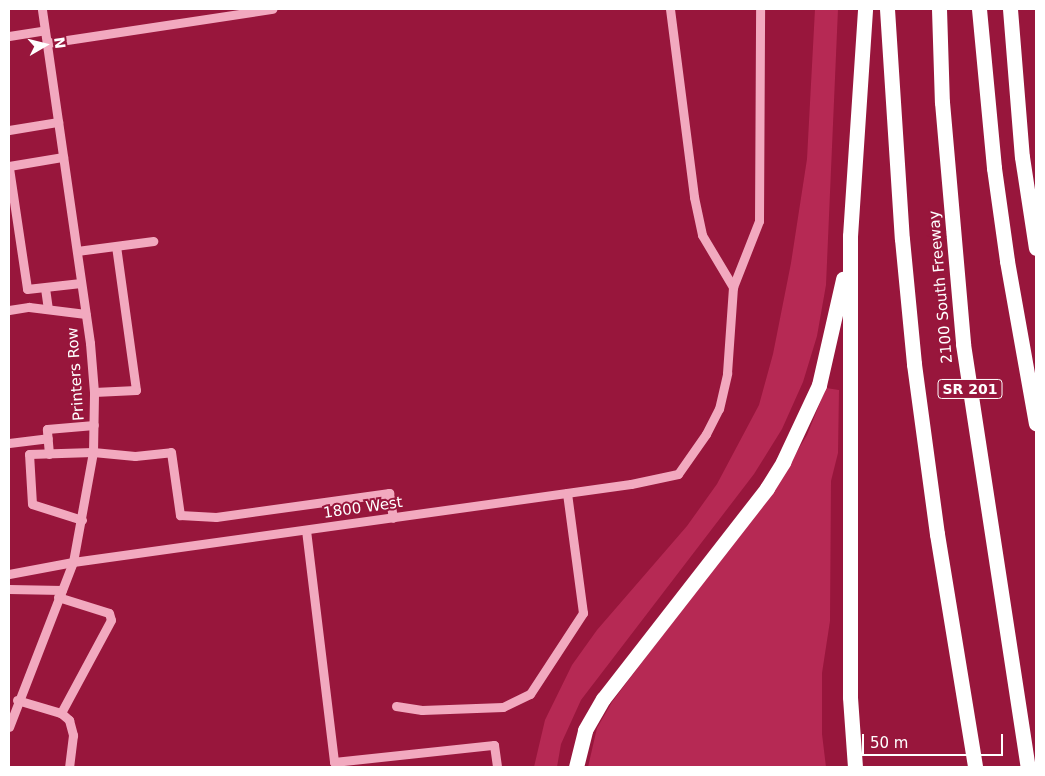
<!DOCTYPE html>
<html>
<head>
<meta charset="utf-8">
<style>
  body { margin:0 }
  #map { position:relative; width:1045px; height:776px; overflow:hidden; background:#98163c; font-family:"DejaVu Sans",sans-serif }
  div>[style] { position:absolute }
  .green>* { inset:0; background:#b62954 }
  .minor>* { height:9px; margin:-4.5px; padding:0 4.5px; transform-origin:4.5px; border-radius:4.5px; background:#f2a9bf }
  .highway>* { height:15px; margin:-7.5px; padding:0 7.5px; transform-origin:7.5px; border-radius:7.5px; background:#fff }
  span { translate:-50% -50%; white-space:nowrap; text-align:center; line-height:1.15; -webkit-text-stroke:4px #98163c; paint-order:stroke }
  .shield-label span { padding:1px 4px; background:#98163c; border:1px solid; border-radius:4px; -webkit-text-stroke-width:0 }
  .shield-label { font-size:14px; color:#fff; font-weight:700 }
  .street-label { font-size:15px; color:#fff }
  .frame { position:absolute; inset:0; border:10px solid #fff; pointer-events:none }
  .north { position:absolute; left:20px; top:20px; width:50px; height:50px; -webkit-text-stroke:4px #98163c; paint-order:stroke; rotate:82deg; font-size:14px; font-weight:700; line-height:20px; text-align:center; color:#fff }
  .north::after { content:''; display:block; margin:auto; width:18px; height:22px; background:#fff; clip-path:polygon(50% 0,100% 100%,50% 72%,0 100%) }
  .scale { position:absolute; left:862px; top:734px; width:141px; height:22px; box-sizing:border-box; border:2px solid #fff; border-top:0; padding-left:6px; font-size:15px; line-height:18px; white-space:nowrap; color:#fff; -webkit-text-stroke:4px #98163c; paint-order:stroke }
</style>
</head>
<body>
<div id="map">
  <div class="green">
    <i style="clip-path:polygon(815px 9px,838px 9px,826px 285px,817px 336px,803px 382px,782px 429px,754px 474px,581px 700px,561px 744px,557px 767px,534px 767px,545px 720px,572px 665px,597px 630px,687px 526px,717px 484px,759px 405px,773px 354px,791px 263px,807px 159px)"></i>
    <i style="clip-path:polygon(826px 388px,839px 390px,838px 453px,831px 481px,830px 621px,822px 673px,822px 734px,826px 767px,588px 767px,597px 728px,612px 702px,781px 478px,807px 435px)"></i>
  </div>
  <div class="minor">
    <i style="left:670px;top:9px;width:190px;rotate:82.7deg"></i>
    <i style="left:694px;top:197px;width:39px;rotate:78deg"></i>
    <i style="left:702px;top:235px;width:61px;rotate:59.2deg"></i>
    <i style="left:9px;top:36px;width:36px;rotate:-9deg"></i>
    <i style="left:47px;top:43px;width:228px;rotate:-8.6deg"></i>
    <i style="left:9px;top:130px;width:50px;rotate:-9.3deg"></i>
    <i style="left:9px;top:166px;width:55px;rotate:-9.5deg"></i>
    <i style="left:9px;top:168px;width:122px;rotate:81.5deg"></i>
    <i style="left:27px;top:289px;width:54px;rotate:-6.3deg"></i>
    <i style="left:77px;top:251px;width:77px;rotate:-7.5deg"></i>
    <i style="left:45px;top:288px;width:21px;rotate:82deg"></i>
    <i style="left:9px;top:310px;width:20px;rotate:-9deg"></i>
    <i style="left:29px;top:307px;width:57px;rotate:7deg"></i>
    <i style="left:94px;top:392px;width:42px;rotate:-2.7deg"></i>
    <i style="left:136px;top:390px;width:145px;rotate:-97.9deg"></i>
    <i style="left:9px;top:443px;width:39px;rotate:-7deg"></i>
    <i style="left:49px;top:454px;width:25px;rotate:-95deg"></i>
    <i style="left:47px;top:429px;width:47px;rotate:-4.9deg"></i>
    <i style="left:82px;top:520px;width:52px;rotate:-162.3deg"></i>
    <i style="left:32px;top:504px;width:50px;rotate:-93.4deg"></i>
    <i style="left:29px;top:454px;width:64px;rotate:-1.8deg"></i>
    <i style="left:93px;top:452px;width:42px;rotate:5.4deg"></i>
    <i style="left:135px;top:456px;width:36px;rotate:-6deg"></i>
    <i style="left:171px;top:452px;width:64px;rotate:81.9deg"></i>
    <i style="left:180px;top:515px;width:36px;rotate:3deg"></i>
    <i style="left:216px;top:517px;width:175px;rotate:-7.9deg"></i>
    <i style="left:389px;top:493px;width:25px;rotate:81deg"></i>
    <i style="left:306px;top:530px;width:234px;rotate:83.1deg"></i>
    <i style="left:334px;top:762px;width:161px;rotate:-6.1deg"></i>
    <i style="left:494px;top:745px;width:22px;rotate:82deg"></i>
    <i style="left:9px;top:574px;width:65px;rotate:-10.6deg"></i>
    <i style="left:73px;top:562px;width:563px;rotate:-7.96deg"></i>
    <i style="left:631px;top:484px;width:48px;rotate:-12deg"></i>
    <i style="left:678px;top:474px;width:49px;rotate:-55deg"></i>
    <i style="left:706px;top:434px;width:28px;rotate:-63deg"></i>
    <i style="left:719px;top:409px;width:37px;rotate:-77deg"></i>
    <i style="left:727px;top:373px;width:86px;rotate:-86deg"></i>
    <i style="left:733px;top:287px;width:71px;rotate:-68.5deg"></i>
    <i style="left:759px;top:221px;width:212px;rotate:-89.7deg"></i>
    <i style="left:9px;top:589px;width:53px;rotate:1.1deg"></i>
    <i style="left:58px;top:597px;width:53px;rotate:17.4deg"></i>
    <i style="left:109px;top:613px;width:7px;rotate:74deg"></i>
    <i style="left:111px;top:620px;width:106px;rotate:118.3deg"></i>
    <i style="left:17px;top:700px;width:46px;rotate:16.5deg"></i>
    <i style="left:61px;top:713px;width:11px;rotate:41deg"></i>
    <i style="left:69px;top:720px;width:16px;rotate:75deg"></i>
    <i style="left:73px;top:735px;width:32px;rotate:97deg"></i>
    <i style="left:396px;top:706px;width:26px;rotate:9deg"></i>
    <i style="left:422px;top:710px;width:81px;rotate:-2.1deg"></i>
    <i style="left:503px;top:707px;width:30px;rotate:-26deg"></i>
    <i style="left:530px;top:694px;width:97px;rotate:-56.8deg"></i>
    <i style="left:583px;top:613px;width:121px;rotate:-97.6deg"></i>
    <i style="left:9px;top:727px;width:177px;rotate:-68.8deg"></i>
    <i style="left:73px;top:562px;width:112px;rotate:-79.7deg"></i>
    <i style="left:93px;top:452px;width:60px;rotate:-89deg"></i>
    <i style="left:94px;top:392px;width:49px;rotate:-94.7deg"></i>
    <i style="left:90px;top:343px;width:337px;rotate:-98.2deg"></i>
  </div>
  <div class="highway">
    <i style="left:887px;top:9px;width:230px;rotate:86.3deg"></i>
    <i style="left:902px;top:239px;width:126px;rotate:84.5deg"></i>
    <i style="left:914px;top:364px;width:172px;rotate:82.3deg"></i>
    <i style="left:937px;top:534px;width:236px;rotate:80.7deg"></i>
    <i style="left:939px;top:9px;width:93px;rotate:88.2deg"></i>
    <i style="left:942px;top:102px;width:243px;rotate:85deg"></i>
    <i style="left:963px;top:344px;width:428px;rotate:81.3deg"></i>
    <i style="left:979px;top:9px;width:160px;rotate:84.6deg"></i>
    <i style="left:994px;top:168px;width:94px;rotate:82deg"></i>
    <i style="left:1007px;top:261px;width:165px;rotate:79.9deg"></i>
    <i style="left:1010px;top:9px;width:148px;rotate:85.4deg"></i>
    <i style="left:1022px;top:157px;width:92px;rotate:81.3deg"></i>
    <i style="left:576px;top:767px;width:38px;rotate:-76deg"></i>
    <i style="left:585px;top:730px;width:36px;rotate:-60deg"></i>
    <i style="left:603px;top:699px;width:267px;rotate:-52.1deg"></i>
    <i style="left:767px;top:488px;width:31px;rotate:-58deg"></i>
    <i style="left:783px;top:462px;width:85px;rotate:-64.9deg"></i>
    <i style="left:819px;top:385px;width:109px;rotate:-77.2deg"></i>
    <i style="left:855px;top:767px;width:70px;rotate:-94.1deg"></i>
    <i style="left:850px;top:697px;width:461px;rotate:-90deg"></i>
    <i style="left:850px;top:236px;width:227px;rotate:-86.2deg"></i>
  </div>
  <div class="shield-label">
    <span style="left:970px;top:389px">SR 201</span>
  </div>
  <div class="street-label">
    <span style="left:941px;top:287px;rotate:-95deg">2100 South Freeway</span>
    <span style="left:76px;top:374px;rotate:-94deg">Printers Row</span>
    <span style="left:363px;top:508px;rotate:-8deg">1800 West</span>
  </div>
  <div class="frame"></div>
  <div class="north">N</div>
  <div class="scale">50 m</div>
</div>
</body>
</html>
